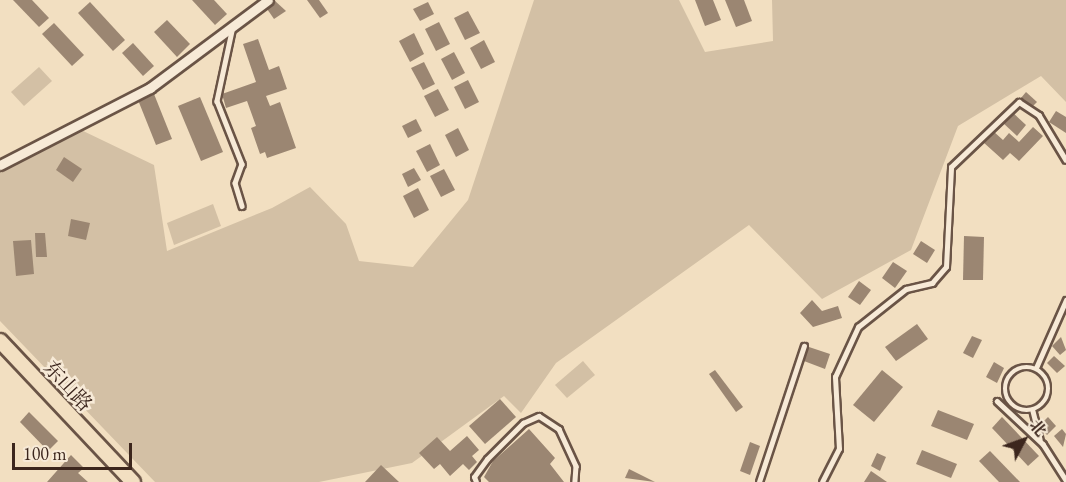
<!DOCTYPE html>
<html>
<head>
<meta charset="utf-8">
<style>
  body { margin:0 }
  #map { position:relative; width:1066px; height:482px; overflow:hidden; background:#f2dfc1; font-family:"EB Garamond","Noto Serif SC",serif }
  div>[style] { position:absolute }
  .green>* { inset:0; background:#d3c0a5 }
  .building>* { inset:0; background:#9b8672 }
  .roads { filter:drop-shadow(2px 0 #6a5446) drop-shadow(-2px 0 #6a5446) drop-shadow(0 2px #6a5446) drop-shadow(0 -2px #6a5446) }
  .lane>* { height:4.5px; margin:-2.25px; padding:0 2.25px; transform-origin:2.25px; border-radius:2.25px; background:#f7ead7 }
  .lane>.ring { margin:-2.25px; padding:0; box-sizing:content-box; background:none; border:4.5px solid #f7ead7; border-radius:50% }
  .street>* { height:9px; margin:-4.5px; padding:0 4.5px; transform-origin:4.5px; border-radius:4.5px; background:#f7ead7 }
  .primary>* { height:14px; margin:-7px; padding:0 7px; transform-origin:7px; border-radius:7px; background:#f2dfc1 }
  span { translate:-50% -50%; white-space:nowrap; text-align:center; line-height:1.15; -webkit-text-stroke:5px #f7ead7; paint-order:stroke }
  .street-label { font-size:20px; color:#3c261d }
  .north { position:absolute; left:994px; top:410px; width:60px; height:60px; -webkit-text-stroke:4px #f7ead7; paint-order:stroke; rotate:49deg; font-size:16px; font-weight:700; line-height:24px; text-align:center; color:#3c261d }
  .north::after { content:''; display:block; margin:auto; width:21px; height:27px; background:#3c261d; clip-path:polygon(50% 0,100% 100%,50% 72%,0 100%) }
  .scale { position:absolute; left:12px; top:443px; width:120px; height:27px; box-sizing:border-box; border:3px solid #3c261d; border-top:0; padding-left:8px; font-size:18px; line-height:21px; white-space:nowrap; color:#3c261d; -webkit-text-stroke:4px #f7ead7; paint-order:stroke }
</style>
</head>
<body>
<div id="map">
  <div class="green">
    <i style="clip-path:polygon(534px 0,679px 0,705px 52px,773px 41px,772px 0,1066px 0,1066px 102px,1041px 76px,958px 126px,911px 250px,822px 299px,749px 225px,556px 363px,521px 413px,504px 396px,412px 463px,319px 482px,155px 482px,0 321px,0 170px,79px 129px,154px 165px,167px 251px,272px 208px,310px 187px,346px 224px,359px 261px,413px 267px,468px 200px)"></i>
    <i style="clip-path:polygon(39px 67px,52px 81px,24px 106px,11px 92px)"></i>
    <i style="clip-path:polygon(213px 204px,221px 226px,174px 245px,167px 223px)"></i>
    <i style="clip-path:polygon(583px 361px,595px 375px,567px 398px,555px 385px)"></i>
  </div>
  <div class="building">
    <i style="clip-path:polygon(13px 0,32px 0,49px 18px,39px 27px)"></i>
    <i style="clip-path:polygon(192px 0,214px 0,227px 14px,215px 25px)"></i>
    <i style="clip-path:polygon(274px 0,286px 11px,274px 19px,265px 6px)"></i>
    <i style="clip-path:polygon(307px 0,319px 0,328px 13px,320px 18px)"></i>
    <i style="clip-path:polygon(695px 0,713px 0,721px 20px,705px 26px)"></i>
    <i style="clip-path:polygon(725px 0,744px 0,752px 21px,736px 27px)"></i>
    <i style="clip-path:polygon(90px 2px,125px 40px,113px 51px,78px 13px)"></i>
    <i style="clip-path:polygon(428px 2px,434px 14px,420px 21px,413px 9px)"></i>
    <i style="clip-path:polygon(468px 11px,480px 33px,465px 40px,454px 18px)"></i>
    <i style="clip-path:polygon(167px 20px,190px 44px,177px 57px,154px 32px)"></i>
    <i style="clip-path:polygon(439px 22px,450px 44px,436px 51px,425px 29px)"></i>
    <i style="clip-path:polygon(54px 23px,84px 55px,72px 66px,42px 34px)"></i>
    <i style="clip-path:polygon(414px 33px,424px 54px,410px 62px,399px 41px)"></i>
    <i style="clip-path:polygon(258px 39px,269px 70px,279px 66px,287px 89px,266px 96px,270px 106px,280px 102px,296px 148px,267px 158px,265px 152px,260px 154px,251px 128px,256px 126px,247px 101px,226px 108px,222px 94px,256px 82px,243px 44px)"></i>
    <i style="clip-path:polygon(484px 40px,495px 62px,481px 69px,470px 48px)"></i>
    <i style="clip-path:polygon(133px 43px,154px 66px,143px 76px,122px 53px)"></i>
    <i style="clip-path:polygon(454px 52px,465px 73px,452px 80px,441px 59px)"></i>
    <i style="clip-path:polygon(424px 62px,435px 84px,423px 90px,411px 68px)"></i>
    <i style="clip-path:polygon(468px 80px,479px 102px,465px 109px,454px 87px)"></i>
    <i style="clip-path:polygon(438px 89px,449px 110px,435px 117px,424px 96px)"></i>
    <i style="clip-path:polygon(1026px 92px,1037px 102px,1031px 108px,1021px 98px)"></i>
    <i style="clip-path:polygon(154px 94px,172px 139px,156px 145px,138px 100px)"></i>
    <i style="clip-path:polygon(200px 97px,223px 152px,201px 161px,178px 106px)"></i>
    <i style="clip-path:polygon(1011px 111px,1026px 125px,1017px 136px,1001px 121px)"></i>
    <i style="clip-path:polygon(1056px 111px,1066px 117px,1066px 133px,1049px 122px)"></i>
    <i style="clip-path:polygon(416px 119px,422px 131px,408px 138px,402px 126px)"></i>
    <i style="clip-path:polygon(1033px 127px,1043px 136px,1019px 161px,1010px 153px,1003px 160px,983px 142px,993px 131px,1003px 140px,1009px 133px,1019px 142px)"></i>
    <i style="clip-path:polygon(458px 128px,469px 150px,456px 157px,445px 135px)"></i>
    <i style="clip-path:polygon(430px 144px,440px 165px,427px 172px,416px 151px)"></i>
    <i style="clip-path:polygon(64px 157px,82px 169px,73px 182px,56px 170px)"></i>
    <i style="clip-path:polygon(414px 168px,421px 180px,408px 187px,402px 174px)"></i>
    <i style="clip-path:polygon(444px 169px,455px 190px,441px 197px,430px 176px)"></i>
    <i style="clip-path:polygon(418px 188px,429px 210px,414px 218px,403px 196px)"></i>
    <i style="clip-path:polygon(71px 219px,90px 223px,86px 240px,68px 236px)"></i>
    <i style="clip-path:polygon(35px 233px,45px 233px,47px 257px,36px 257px)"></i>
    <i style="clip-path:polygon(964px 236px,984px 237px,983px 280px,963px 280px)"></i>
    <i style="clip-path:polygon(31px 240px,34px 274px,16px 276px,13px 241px)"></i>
    <i style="clip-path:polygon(921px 241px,935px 250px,927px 263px,913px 254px)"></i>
    <i style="clip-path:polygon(893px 262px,907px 271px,895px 288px,882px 278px)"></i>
    <i style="clip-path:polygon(859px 281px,871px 290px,860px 305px,848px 297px)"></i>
    <i style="clip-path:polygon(812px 300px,822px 311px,838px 306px,842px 318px,813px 327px,800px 313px)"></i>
    <i style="clip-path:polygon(917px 324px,928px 339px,896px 361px,885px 347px)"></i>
    <i style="clip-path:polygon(972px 336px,982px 340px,973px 358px,963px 353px)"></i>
    <i style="clip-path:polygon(1061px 337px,1066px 350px,1060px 355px,1052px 346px)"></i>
    <i style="clip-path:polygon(809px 347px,830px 354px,825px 369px,804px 361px)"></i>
    <i style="clip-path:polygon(1054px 356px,1065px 366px,1057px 373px,1047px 363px)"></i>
    <i style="clip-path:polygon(994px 362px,1004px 368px,997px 383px,986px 377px)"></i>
    <i style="clip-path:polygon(715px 370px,743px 407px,736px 412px,709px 374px)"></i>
    <i style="clip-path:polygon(882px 370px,903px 387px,874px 422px,853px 405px)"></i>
    <i style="clip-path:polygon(500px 399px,516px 417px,485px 444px,469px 426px)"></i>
    <i style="clip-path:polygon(938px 410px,974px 424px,967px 440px,931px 426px)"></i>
    <i style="clip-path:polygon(29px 412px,58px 441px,48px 451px,20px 422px)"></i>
    <i style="clip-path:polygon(1002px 417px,1039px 456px,1028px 466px,992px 428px)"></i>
    <i style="clip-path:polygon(1048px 417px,1056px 426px,1047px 435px,1039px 426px)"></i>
    <i style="clip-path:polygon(529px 429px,555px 458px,550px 464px,564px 482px,489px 482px,484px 477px,493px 461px)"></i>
    <i style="clip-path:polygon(1062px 429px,1066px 434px,1063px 447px,1054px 436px)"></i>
    <i style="clip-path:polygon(467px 436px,479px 450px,472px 456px,477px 462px,469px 470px,463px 464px,450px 476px,440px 464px,434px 469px,419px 453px,437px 437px,450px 451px)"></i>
    <i style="clip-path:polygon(750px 442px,760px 446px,750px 475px,740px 471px)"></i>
    <i style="clip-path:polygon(922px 450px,957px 464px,951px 478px,916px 464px)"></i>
    <i style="clip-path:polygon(990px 451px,1020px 482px,999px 482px,979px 461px)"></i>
    <i style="clip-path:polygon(877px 453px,886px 457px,880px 471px,871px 466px)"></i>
    <i style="clip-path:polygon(71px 455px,84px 468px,78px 473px,88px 482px,47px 482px)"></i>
    <i style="clip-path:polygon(381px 465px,399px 482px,365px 482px)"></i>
    <i style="clip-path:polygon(629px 469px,655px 482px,625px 478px)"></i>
    <i style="clip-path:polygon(871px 471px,887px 482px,864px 482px)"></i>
  </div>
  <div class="roads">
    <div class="lane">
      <i style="left:232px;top:31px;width:72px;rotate:102.1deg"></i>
      <i style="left:217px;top:101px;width:68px;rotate:68.4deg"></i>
      <i style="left:242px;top:164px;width:20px;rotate:110deg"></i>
      <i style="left:235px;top:183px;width:24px;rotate:73deg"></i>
      <i class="ring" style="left:1005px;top:367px;width:39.5px;height:39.5px"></i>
      <i style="left:1036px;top:368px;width:74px;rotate:-66.2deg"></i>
      <i style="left:997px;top:401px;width:63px;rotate:43.1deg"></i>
      <i style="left:1043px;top:444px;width:43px;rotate:57.4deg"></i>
      <i style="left:1033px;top:411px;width:29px;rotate:76deg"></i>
      <i style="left:476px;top:482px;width:5px;rotate:-112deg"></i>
      <i style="left:474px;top:477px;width:22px;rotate:-54deg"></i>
      <i style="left:487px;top:459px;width:51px;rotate:-45deg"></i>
      <i style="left:523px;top:423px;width:17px;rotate:-24deg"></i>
      <i style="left:539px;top:416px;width:24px;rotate:33deg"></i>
      <i style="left:559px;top:429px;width:41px;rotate:65.3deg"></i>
      <i style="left:576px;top:466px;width:16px;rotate:94deg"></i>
      <i style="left:759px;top:482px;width:143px;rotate:-71.7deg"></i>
      <i style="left:822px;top:482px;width:37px;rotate:-63deg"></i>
      <i style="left:839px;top:449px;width:72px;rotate:-93.2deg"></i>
      <i style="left:835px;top:377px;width:55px;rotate:-65.3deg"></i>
      <i style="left:858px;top:327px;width:61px;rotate:-38.4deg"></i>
      <i style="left:906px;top:289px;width:27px;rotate:-13deg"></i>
      <i style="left:932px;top:283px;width:21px;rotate:-49deg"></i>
      <i style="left:946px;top:267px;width:100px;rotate:-87.1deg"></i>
      <i style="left:951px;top:167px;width:94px;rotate:-43.7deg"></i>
      <i style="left:1019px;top:102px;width:24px;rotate:33deg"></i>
      <i style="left:1039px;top:115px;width:52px;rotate:59deg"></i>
    </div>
    <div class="street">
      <i style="left:0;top:165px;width:169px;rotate:-27.2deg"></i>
      <i style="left:150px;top:88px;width:147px;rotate:-36.7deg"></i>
    </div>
    <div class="primary">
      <i style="left:0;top:341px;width:194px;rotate:46.7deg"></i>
    </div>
  </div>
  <div class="street-label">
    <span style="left:68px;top:386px;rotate:47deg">东山路</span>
  </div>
  <div class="north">北</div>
  <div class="scale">100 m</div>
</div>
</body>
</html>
